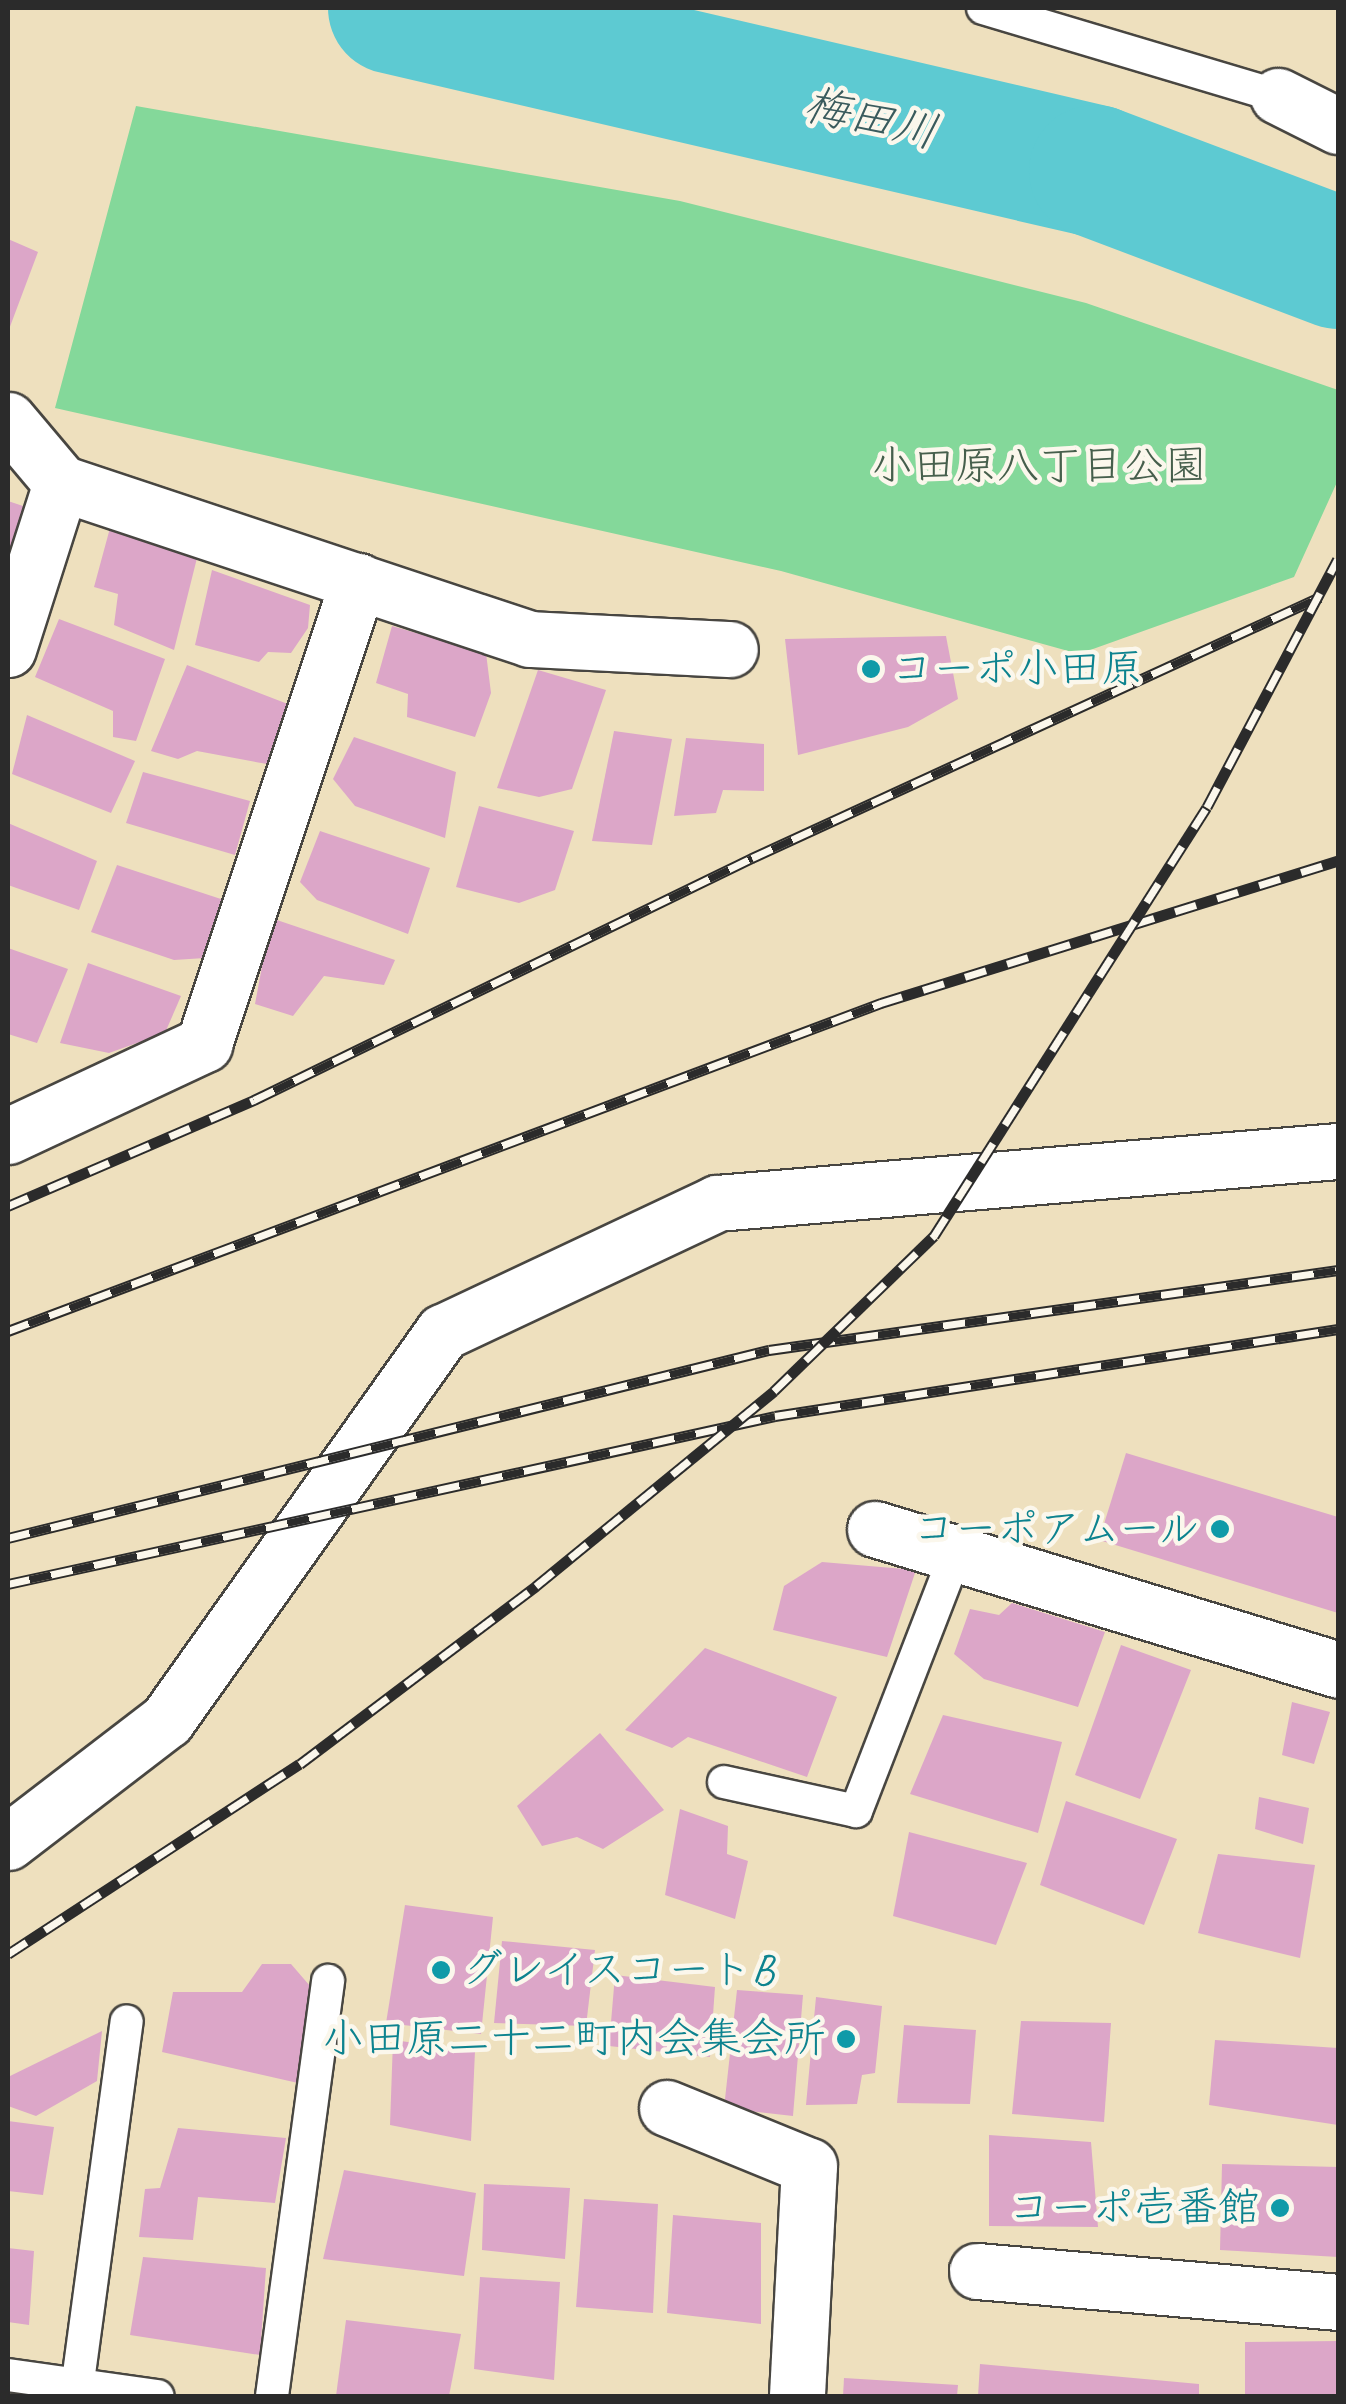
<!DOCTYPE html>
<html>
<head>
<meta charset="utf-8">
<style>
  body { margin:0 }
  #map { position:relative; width:1346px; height:2404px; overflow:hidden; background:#eee0be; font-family:Caveat,"Klee One",sans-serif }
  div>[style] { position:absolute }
  .green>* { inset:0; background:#84d89a }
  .river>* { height:132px; margin:-66px; padding:0 66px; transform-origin:66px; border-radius:66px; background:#5dcad2 }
  .building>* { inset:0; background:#dca6c8 }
  .roads { filter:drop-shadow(2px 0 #484641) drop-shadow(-2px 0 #484641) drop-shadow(0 2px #484641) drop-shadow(0 -2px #484641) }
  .service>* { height:32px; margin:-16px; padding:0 16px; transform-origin:16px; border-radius:16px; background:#fff }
  .minor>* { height:55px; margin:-27.5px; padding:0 27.5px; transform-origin:27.5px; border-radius:27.5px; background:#fff }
  .rail>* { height:11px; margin-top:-5.5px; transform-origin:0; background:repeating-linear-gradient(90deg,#fbf7ec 0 22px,#2b2b2b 0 44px); box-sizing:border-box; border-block:2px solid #2b2b2b }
  .dots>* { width:28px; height:28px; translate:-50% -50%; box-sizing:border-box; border:5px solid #fbf7ec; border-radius:50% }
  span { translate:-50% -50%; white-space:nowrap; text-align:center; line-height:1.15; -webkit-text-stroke:9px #fbf7ec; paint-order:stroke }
  .park-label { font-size:42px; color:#465f4c }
  .culture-label { font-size:42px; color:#0d838f }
  .left { translate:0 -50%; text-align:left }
  .right { translate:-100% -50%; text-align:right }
  .water-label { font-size:45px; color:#3a5b5d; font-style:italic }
  .frame { position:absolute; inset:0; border:10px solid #2b2b2b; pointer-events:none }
</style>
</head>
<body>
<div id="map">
  <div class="green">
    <i style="clip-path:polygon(136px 106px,680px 201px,1086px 303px,1338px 390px,1338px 480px,1294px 577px,1079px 654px,781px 571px,55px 408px)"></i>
  </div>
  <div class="river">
    <i style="left:394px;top:8px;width:720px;rotate:13.09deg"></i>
    <i style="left:1095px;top:171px;width:260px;rotate:20.7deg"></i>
  </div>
  <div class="building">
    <i style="clip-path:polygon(8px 239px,38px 252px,8px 332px)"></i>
    <i style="clip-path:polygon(8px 501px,26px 507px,8px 554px)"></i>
    <i style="clip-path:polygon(110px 528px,197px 558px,174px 650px,114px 625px,118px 594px,94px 587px)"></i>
    <i style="clip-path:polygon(212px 570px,310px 605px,308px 628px,291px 653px,268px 652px,259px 662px,195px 645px)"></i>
    <i style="clip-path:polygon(59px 619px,165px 659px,136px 741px,113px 737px,113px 711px,35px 677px)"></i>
    <i style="clip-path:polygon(392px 626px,486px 653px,491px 693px,475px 737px,407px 717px,408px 694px,376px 683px)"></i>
    <i style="clip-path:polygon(946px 636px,958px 699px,908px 727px,798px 755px,785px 639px)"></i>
    <i style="clip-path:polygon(187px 665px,293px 706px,272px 765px,197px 751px,178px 759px,151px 751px)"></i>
    <i style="clip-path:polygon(538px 670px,606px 690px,572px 789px,539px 797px,497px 788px)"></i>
    <i style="clip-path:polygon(27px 715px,135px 761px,111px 813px,12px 774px)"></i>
    <i style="clip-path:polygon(614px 731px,672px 739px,652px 845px,592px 841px)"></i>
    <i style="clip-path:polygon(354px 737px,456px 772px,445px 838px,355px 806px,333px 779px)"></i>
    <i style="clip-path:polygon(686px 738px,764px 744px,764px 791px,723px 790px,716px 813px,674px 816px)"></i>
    <i style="clip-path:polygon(143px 772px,250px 801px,235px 855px,126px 823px)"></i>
    <i style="clip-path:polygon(479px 806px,574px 831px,555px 890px,519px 903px,456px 887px)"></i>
    <i style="clip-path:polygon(8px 823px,97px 861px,79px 910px,8px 885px)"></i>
    <i style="clip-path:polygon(320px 831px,430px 868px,408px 934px,317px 900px,300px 882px)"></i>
    <i style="clip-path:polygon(117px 865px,224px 900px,205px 958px,174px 960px,91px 932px)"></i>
    <i style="clip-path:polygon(271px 918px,395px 960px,384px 985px,324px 976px,293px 1016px,255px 1004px)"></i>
    <i style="clip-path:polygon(8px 948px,68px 969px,37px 1043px,8px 1034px)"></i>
    <i style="clip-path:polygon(88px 963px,181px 996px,165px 1033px,109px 1053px,60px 1043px)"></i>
    <i style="clip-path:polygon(1126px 1453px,1338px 1517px,1338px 1613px,1099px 1540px)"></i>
    <i style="clip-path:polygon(822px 1562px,916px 1570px,887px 1657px,773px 1630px,784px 1586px)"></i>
    <i style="clip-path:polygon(1012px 1603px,1105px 1632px,1078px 1707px,984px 1679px,954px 1654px,970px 1609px,999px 1615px)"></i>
    <i style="clip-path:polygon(1121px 1645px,1191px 1670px,1140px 1799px,1075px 1775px)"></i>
    <i style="clip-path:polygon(705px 1648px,837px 1697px,807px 1777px,688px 1737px,672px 1748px,625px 1730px)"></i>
    <i style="clip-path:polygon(1292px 1702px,1330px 1712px,1314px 1764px,1282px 1755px)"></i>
    <i style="clip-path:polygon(943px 1715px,1062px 1742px,1038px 1833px,910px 1794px)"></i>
    <i style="clip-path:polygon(600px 1733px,664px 1810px,603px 1849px,577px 1837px,542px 1846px,517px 1806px)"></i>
    <i style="clip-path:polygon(1259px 1797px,1309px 1808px,1303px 1844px,1255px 1829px)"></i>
    <i style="clip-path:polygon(1066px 1801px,1177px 1839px,1144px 1925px,1040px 1885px)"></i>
    <i style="clip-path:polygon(680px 1809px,728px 1826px,727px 1854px,748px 1861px,735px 1919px,665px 1895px)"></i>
    <i style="clip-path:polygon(909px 1832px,1027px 1863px,996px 1945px,893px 1916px)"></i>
    <i style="clip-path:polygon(1218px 1854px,1315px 1865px,1300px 1958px,1198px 1933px)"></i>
    <i style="clip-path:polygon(405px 1905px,493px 1917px,481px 2034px,386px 2023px)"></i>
    <i style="clip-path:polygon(502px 1941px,595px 1950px,586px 2026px,494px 2023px)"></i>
    <i style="clip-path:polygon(262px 1964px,291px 1964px,310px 1986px,298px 2083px,162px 2052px,173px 1992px,242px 1992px)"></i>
    <i style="clip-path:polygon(615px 1975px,715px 1987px,710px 2057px,609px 2046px)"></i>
    <i style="clip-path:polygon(737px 1990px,803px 1995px,793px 2116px,724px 2108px)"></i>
    <i style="clip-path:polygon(816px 1997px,882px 2006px,875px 2073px,862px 2075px,857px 2104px,806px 2105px)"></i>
    <i style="clip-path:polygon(1021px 2021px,1111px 2023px,1104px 2122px,1012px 2114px)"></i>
    <i style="clip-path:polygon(904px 2025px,976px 2030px,970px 2104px,897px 2103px)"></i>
    <i style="clip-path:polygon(102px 2031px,97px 2081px,36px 2116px,8px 2106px,8px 2077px)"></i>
    <i style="clip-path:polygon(393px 2040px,475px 2051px,471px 2141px,390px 2125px)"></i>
    <i style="clip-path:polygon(1215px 2040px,1338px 2048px,1338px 2125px,1209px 2105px)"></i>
    <i style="clip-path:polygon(8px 2121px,54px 2127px,43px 2195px,8px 2191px)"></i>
    <i style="clip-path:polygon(178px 2128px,286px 2138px,275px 2203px,198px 2197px,193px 2240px,139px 2237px,145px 2189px,160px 2188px)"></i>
    <i style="clip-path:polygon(989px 2135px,1091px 2142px,1098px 2227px,989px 2226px)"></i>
    <i style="clip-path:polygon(1222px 2164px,1338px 2167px,1338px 2257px,1220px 2250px)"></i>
    <i style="clip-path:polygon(344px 2170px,476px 2193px,464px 2276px,323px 2259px)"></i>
    <i style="clip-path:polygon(484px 2184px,570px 2188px,565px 2259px,482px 2250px)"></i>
    <i style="clip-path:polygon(584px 2199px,658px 2204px,653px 2313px,576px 2307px)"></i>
    <i style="clip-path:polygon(673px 2215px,761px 2223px,761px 2324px,667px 2313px)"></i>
    <i style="clip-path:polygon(8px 2248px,34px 2251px,29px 2325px,8px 2322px)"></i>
    <i style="clip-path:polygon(143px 2257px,266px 2268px,260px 2355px,130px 2335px)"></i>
    <i style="clip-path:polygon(480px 2277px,560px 2282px,554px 2380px,474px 2369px)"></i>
    <i style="clip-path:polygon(346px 2320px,461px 2334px,449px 2396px,336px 2396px)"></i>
    <i style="clip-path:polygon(1338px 2341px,1338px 2396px,1245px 2396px,1245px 2342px)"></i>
    <i style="clip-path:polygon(980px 2364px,1199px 2384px,1199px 2396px,978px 2396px)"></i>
    <i style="clip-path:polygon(844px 2378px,958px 2385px,957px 2396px,843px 2396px)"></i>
  </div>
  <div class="roads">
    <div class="service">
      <i style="left:983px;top:8px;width:308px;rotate:16.6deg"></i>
      <i style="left:724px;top:1782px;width:135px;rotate:12.4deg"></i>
      <i style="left:856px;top:1811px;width:274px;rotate:-68.8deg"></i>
      <i style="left:8px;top:2375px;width:151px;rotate:8deg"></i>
      <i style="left:76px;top:2396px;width:378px;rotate:-82.3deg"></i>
      <i style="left:272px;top:2396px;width:419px;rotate:-82.3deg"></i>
    </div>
    <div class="minor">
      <i style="left:1278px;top:96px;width:67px;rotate:26.6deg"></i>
      <i style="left:8px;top:420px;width:82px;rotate:49.9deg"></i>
      <i style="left:61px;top:483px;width:494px;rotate:18.4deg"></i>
      <i style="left:530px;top:639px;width:200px;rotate:2.9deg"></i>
      <i style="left:8px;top:649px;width:174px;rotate:-72.3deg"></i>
      <i style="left:8px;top:1136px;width:217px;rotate:-25.1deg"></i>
      <i style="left:204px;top:1044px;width:488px;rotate:-71.6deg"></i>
      <i style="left:875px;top:1529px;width:484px;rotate:16.9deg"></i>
      <i style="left:8px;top:1842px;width:200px;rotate:-37.5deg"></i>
      <i style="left:167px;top:1720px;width:476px;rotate:-54.6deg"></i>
      <i style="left:443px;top:1332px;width:303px;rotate:-25.2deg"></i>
      <i style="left:717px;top:1203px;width:623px;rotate:-4.79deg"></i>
      <i style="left:667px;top:2108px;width:153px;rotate:22.2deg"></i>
      <i style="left:809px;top:2166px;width:230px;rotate:93deg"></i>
      <i style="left:977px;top:2271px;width:362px;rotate:4.9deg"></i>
    </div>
  </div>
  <div class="rail">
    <i style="left:8px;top:1206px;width:268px;rotate:-23.3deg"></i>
    <i style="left:254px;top:1100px;width:554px;rotate:-25.92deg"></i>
    <i style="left:752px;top:858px;width:625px;rotate:-24.68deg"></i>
    <i style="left:8px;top:1331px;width:933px;rotate:-20.59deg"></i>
    <i style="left:881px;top:1003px;width:479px;rotate:-17.3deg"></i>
    <i style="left:8px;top:1538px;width:784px;rotate:-13.88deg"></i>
    <i style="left:769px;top:1350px;width:575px;rotate:-8deg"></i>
    <i style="left:8px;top:1584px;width:785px;rotate:-12.35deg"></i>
    <i style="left:775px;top:1416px;width:570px;rotate:-8.78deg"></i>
    <i style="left:8px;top:1954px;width:348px;rotate:-33.1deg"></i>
    <i style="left:300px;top:1764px;width:296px;rotate:-37deg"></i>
    <i style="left:536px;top:1586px;width:308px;rotate:-39.3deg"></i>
    <i style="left:774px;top:1391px;width:223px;rotate:-44.1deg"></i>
    <i style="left:934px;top:1236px;width:508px;rotate:-57.53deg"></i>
    <i style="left:1207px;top:807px;width:280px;rotate:-62.2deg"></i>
  </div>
  <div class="dots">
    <i style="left:871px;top:669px;background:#0f9aa8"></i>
    <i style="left:1220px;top:1529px;background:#0f9aa8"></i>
    <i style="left:441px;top:1970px;background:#0f9aa8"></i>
    <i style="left:846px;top:2039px;background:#0f9aa8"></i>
    <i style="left:1280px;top:2208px;background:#0f9aa8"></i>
  </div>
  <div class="park-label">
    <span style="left:1039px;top:466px">小田原八丁目公園</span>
  </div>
  <div class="culture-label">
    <span class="left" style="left:891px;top:669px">コーポ小田原</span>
    <span class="right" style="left:1200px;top:1529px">コーポアムール</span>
    <span class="left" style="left:461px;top:1970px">グレイスコートB</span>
    <span class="right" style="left:826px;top:2039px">小田原二十二町内会集会所</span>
    <span class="right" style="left:1260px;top:2208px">コーポ壱番館</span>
  </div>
  <div class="water-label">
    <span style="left:871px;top:119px;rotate:13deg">梅田川</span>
  </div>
  <div class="frame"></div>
</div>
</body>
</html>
